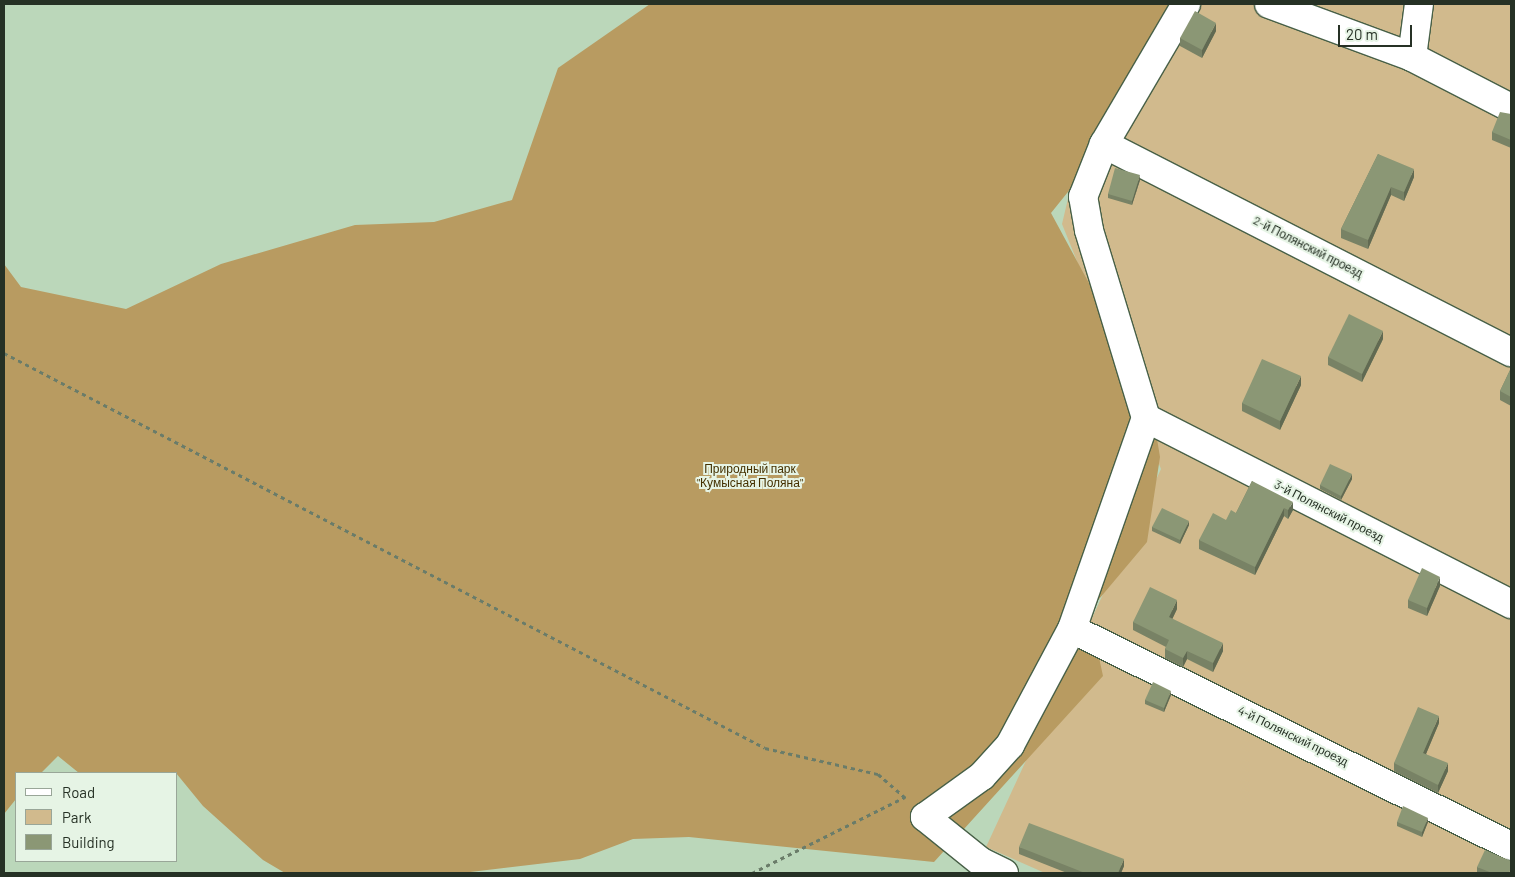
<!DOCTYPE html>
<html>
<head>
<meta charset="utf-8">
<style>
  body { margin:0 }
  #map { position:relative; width:1515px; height:877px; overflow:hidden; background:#bbd7ba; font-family:Barlow,sans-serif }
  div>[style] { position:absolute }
  .green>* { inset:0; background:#d1ba8d }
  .forest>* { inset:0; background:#b89b61 }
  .path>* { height:3px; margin-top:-1.5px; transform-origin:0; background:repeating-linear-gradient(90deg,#6a7c69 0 4px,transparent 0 8px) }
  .roads { filter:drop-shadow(1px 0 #486047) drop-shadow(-1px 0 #486047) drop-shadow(0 1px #486047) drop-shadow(0 -1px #486047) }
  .minor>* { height:28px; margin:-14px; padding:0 14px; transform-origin:14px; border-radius:14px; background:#fff }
  .wall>* { inset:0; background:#788265 }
  .shaded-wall>* { inset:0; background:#616a52 }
  .building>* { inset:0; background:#8b9775 }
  span { translate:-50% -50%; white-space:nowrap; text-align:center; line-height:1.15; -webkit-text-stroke:4px #e6f4e5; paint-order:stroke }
  .street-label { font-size:12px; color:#263125 }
  .park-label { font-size:12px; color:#443000 }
  .frame { position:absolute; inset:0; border:5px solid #263125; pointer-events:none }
  .legend { position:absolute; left:15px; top:772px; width:162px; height:90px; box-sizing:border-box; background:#e6f4e5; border:1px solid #99a698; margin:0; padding:6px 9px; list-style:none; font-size:15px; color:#263125 }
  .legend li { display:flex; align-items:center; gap:10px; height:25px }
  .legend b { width:25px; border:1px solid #99a698 }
  .scale { position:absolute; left:1338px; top:25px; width:74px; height:22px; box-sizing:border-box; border:2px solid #263125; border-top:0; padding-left:6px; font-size:15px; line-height:18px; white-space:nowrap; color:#263125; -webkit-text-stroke:4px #e6f4e5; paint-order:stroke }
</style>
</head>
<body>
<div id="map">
  <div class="green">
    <i style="clip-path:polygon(1151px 4px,1511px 4px,1511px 873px,1045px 873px,986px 847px,1161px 469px,1062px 224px,1080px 148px)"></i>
  </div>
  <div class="forest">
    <i style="clip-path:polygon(650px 4px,1172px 4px,1092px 162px,1051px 213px,1150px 396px,1160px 457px,1147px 542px,1089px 611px,1103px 676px,934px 862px,689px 837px,633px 839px,580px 859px,462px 873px,285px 873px,263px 860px,203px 806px,176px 773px,79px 773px,58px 756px,41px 773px,16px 773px,16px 799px,4px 814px,4px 264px,21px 287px,126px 309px,221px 264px,355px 225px,434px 222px,512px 200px,558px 68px)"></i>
  </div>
  <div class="path">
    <i style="left:4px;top:353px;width:857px;rotate:27.43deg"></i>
    <i style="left:765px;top:748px;width:116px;rotate:13deg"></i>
    <i style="left:878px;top:774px;width:38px;rotate:41deg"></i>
    <i style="left:752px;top:873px;width:171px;rotate:-26.4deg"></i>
  </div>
  <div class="roads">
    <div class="minor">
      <i style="left:1269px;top:4px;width:153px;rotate:20.3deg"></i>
      <i style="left:1412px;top:57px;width:111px;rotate:27.3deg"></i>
      <i style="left:1412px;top:57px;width:53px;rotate:-82.5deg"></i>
      <i style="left:1104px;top:144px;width:457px;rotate:27.1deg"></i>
      <i style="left:1146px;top:418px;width:410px;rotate:27deg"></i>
      <i style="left:1072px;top:629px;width:490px;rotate:26.3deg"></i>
      <i style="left:1004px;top:873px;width:25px;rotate:-154deg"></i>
      <i style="left:981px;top:862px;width:72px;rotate:-141.2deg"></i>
      <i style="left:925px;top:817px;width:70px;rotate:-35.7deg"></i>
      <i style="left:982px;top:776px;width:42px;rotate:-47.9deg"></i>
      <i style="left:1010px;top:745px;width:132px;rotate:-61.9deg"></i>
      <i style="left:1072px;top:629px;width:224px;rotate:-70.7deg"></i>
      <i style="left:1146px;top:418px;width:196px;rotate:-106.9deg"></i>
      <i style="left:1089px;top:230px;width:34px;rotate:-100deg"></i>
      <i style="left:1083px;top:197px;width:57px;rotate:-68.4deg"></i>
      <i style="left:1104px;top:144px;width:162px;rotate:-59.6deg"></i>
    </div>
  </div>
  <div class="wall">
    <i style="clip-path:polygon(1216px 31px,1202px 58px,1180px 46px,1180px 38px)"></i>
    <i style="clip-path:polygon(1511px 114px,1511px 148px,1492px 140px,1492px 132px)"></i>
    <i style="clip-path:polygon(1378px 154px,1414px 177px,1404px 201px,1391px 195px,1368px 249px,1341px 238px,1341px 229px)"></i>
    <i style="clip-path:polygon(1140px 180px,1132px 205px,1108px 198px,1108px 194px)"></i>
    <i style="clip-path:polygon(1383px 339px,1362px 382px,1328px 365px,1328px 357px)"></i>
    <i style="clip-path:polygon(1511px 368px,1511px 406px,1500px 400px,1500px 391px)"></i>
    <i style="clip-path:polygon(1301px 385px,1280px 430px,1242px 411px,1242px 403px)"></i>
    <i style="clip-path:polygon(1352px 479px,1341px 500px,1320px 489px,1320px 485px)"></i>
    <i style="clip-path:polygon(1252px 481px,1293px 510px,1288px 519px,1284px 516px,1255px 575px,1199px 549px,1199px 540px,1236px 513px)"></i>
    <i style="clip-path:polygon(1189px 525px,1180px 544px,1152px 531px,1152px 527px)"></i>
    <i style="clip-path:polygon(1440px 586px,1427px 616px,1408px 608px,1408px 600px)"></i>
    <i style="clip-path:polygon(1177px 609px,1172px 619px,1223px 651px,1213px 672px,1187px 659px,1183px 667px,1165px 658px,1165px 649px,1166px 647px,1133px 630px,1133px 622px)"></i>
    <i style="clip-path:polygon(1171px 695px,1164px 712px,1145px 704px,1145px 700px)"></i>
    <i style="clip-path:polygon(1439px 723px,1426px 754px,1448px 771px,1438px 793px,1394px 771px,1394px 763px)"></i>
    <i style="clip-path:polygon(1397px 822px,1428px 822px,1422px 837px,1397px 826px)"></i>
    <i style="clip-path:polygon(1019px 847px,1124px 866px,1121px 873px,1067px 873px,1019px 854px)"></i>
    <i style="clip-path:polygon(1477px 867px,1511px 873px,1481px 873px,1477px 872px)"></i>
  </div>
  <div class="shaded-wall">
    <i style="clip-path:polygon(1216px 23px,1216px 31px,1202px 58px,1202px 50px)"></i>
    <i style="clip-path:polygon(1414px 169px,1414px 177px,1404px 201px,1404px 192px)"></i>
    <i style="clip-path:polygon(1140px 175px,1140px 180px,1132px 205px,1132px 201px)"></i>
    <i style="clip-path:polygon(1391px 187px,1391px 195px,1368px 249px,1368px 240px)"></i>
    <i style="clip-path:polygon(1383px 331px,1383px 339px,1362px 382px,1362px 374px)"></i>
    <i style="clip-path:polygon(1301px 376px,1301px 385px,1280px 430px,1280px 421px)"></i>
    <i style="clip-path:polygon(1352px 474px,1352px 479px,1341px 500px,1341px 496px)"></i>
    <i style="clip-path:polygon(1293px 502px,1293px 510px,1288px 519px,1288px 510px)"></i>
    <i style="clip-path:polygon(1284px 508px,1284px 516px,1255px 575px,1255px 567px)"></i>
    <i style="clip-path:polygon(1189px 521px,1189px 525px,1180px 544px,1180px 540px)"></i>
    <i style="clip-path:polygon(1440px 577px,1440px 586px,1427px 616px,1427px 608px)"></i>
    <i style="clip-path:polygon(1177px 600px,1177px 609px,1169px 626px,1169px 617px)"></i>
    <i style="clip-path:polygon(1223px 643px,1223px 651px,1213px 672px,1213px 663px)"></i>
    <i style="clip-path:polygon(1187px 651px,1187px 659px,1183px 667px,1183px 658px)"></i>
    <i style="clip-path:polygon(1171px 691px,1171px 695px,1164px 712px,1164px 708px)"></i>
    <i style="clip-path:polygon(1439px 716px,1439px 723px,1423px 761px,1423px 753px)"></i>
    <i style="clip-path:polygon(1448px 763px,1448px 771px,1438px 793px,1438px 785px)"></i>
    <i style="clip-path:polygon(1428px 818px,1428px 822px,1422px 837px,1422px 832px)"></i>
    <i style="clip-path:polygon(1124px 859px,1124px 866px,1121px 873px,1118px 873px)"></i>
  </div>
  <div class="building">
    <i style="clip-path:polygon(1195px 11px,1216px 23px,1202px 50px,1180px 38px)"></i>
    <i style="clip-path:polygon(1500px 112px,1511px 114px,1511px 140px,1492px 132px)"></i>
    <i style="clip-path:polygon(1378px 154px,1414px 169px,1404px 192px,1391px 187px,1368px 240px,1341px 229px)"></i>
    <i style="clip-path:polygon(1115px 168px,1140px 175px,1132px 201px,1108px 194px)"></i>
    <i style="clip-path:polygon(1349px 314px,1383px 331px,1362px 374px,1328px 357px)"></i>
    <i style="clip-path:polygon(1262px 359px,1301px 376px,1280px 421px,1242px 403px)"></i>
    <i style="clip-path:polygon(1511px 368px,1511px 397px,1500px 391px)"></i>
    <i style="clip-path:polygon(1330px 464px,1352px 474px,1341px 496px,1320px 485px)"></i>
    <i style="clip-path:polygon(1252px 481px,1293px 502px,1288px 510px,1284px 508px,1255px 567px,1199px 540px,1213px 513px,1226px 520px,1231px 510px,1236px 513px)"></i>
    <i style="clip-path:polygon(1162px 508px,1189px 521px,1180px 540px,1152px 527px)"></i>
    <i style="clip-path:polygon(1422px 568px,1440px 577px,1427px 608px,1408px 600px)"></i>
    <i style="clip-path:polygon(1150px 587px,1177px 600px,1169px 617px,1223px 643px,1213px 663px,1187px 651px,1183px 658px,1165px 649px,1169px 640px,1133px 622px)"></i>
    <i style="clip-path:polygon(1153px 682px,1171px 691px,1164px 708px,1145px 700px)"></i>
    <i style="clip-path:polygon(1418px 707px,1439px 716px,1423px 753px,1448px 763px,1438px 785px,1394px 763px)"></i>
    <i style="clip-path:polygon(1403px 806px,1428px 818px,1422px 832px,1397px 822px)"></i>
    <i style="clip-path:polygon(1029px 823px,1124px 859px,1118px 873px,1085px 873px,1019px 847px)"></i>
    <i style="clip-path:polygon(1485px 850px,1511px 861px,1511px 869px,1509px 873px,1492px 873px,1477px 867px)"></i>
  </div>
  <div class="street-label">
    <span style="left:1308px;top:247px;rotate:27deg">2-й Полянский проезд</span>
    <span style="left:1329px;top:511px;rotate:27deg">3-й Полянский проезд</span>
    <span style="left:1293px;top:736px;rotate:26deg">4-й Полянский проезд</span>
  </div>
  <div class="park-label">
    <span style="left:750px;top:476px">Природный парк<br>"Кумысная Поляна"</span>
  </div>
  <div class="frame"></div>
  <ul class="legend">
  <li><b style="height:6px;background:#fff"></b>Road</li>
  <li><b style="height:14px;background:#d1ba8d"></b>Park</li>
  <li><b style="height:14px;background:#8b9775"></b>Building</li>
  </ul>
  <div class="scale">20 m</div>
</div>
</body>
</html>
